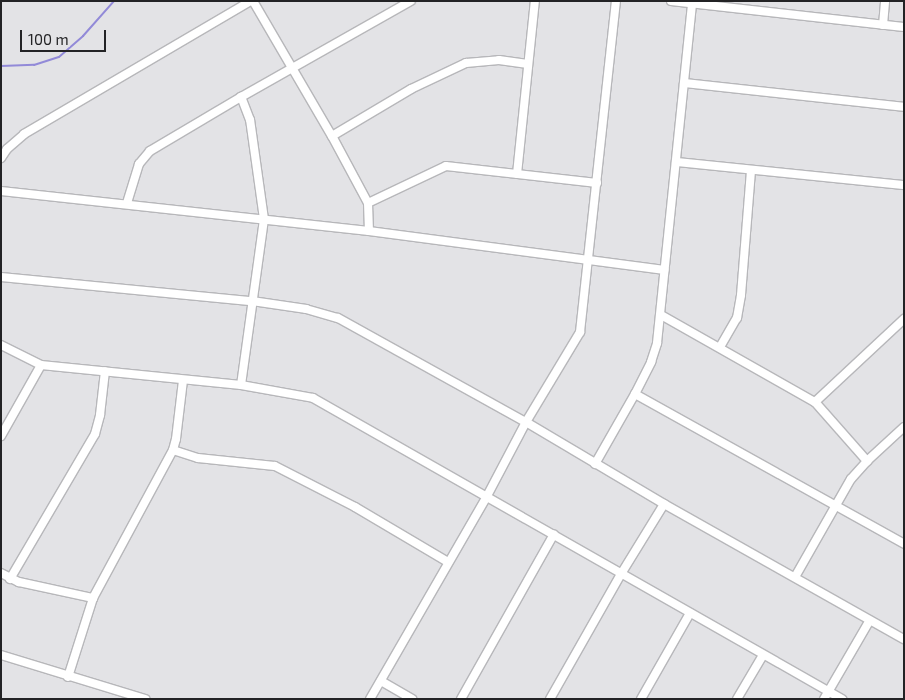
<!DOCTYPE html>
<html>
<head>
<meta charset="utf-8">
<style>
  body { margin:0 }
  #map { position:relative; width:905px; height:700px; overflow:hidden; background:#e3e3e6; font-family:"Exo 2",sans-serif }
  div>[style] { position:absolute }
  .stream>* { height:2px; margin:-1px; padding:0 1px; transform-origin:1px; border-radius:1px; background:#928ad8 }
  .roads { filter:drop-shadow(1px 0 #b7b7ba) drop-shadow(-1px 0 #b7b7ba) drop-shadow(0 1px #b7b7ba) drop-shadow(0 -1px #b7b7ba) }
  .minor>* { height:8px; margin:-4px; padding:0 4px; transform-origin:4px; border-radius:4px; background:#fff }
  span { translate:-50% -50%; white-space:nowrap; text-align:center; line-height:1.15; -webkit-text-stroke:5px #e3e3e6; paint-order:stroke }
  .frame { position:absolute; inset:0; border:2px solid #232325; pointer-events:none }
  .scale { position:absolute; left:20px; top:30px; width:86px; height:22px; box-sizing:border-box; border:2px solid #232325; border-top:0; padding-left:6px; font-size:15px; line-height:18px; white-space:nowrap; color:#232325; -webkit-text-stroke:4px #e3e3e6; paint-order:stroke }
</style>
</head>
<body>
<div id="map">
  <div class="stream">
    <i style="left:1px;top:66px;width:33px;rotate:-2deg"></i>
    <i style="left:34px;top:65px;width:26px;rotate:-18deg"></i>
    <i style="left:59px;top:57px;width:32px;rotate:-41deg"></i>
    <i style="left:83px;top:36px;width:47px;rotate:-48.5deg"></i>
  </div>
  <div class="roads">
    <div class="minor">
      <i style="left:253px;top:1px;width:156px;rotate:59.7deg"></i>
      <i style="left:332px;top:136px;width:76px;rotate:61.8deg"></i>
      <i style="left:368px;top:203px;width:28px;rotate:88deg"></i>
      <i style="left:671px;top:1px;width:234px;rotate:6.4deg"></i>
      <i style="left:883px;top:25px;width:24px;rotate:-85deg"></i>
      <i style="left:684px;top:83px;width:221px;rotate:6.2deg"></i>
      <i style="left:332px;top:136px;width:92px;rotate:-30.7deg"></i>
      <i style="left:411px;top:89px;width:61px;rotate:-25.3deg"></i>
      <i style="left:466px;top:63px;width:33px;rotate:-5deg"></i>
      <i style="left:499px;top:60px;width:29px;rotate:8deg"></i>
      <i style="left:1px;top:158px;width:11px;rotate:-56deg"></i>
      <i style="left:7px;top:149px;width:23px;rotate:-41deg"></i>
      <i style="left:24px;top:134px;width:263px;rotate:-30.4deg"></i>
      <i style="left:676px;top:162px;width:229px;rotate:5.8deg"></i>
      <i style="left:517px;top:174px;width:174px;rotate:-84.1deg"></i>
      <i style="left:1px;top:191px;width:370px;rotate:6.2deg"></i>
      <i style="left:369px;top:231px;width:298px;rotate:7.5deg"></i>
      <i style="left:127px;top:203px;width:41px;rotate:-72.9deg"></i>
      <i style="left:139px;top:164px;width:17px;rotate:-50deg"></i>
      <i style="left:150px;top:151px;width:106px;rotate:-30.7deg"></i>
      <i style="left:241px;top:97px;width:195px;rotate:-29.5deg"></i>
      <i style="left:368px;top:203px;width:86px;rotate:-25.4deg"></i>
      <i style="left:446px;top:166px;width:152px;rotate:6.4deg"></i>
      <i style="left:1px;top:277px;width:252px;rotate:5.5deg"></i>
      <i style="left:252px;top:301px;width:55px;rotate:8.4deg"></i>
      <i style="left:306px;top:309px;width:33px;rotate:16deg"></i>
      <i style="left:338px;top:318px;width:215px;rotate:29deg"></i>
      <i style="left:526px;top:422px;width:161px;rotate:30.7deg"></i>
      <i style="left:664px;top:504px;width:275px;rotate:29.4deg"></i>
      <i style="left:661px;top:315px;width:177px;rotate:29.5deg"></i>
      <i style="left:815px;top:402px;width:79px;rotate:48.6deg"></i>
      <i style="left:1px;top:345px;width:45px;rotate:26.6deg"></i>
      <i style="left:41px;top:365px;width:201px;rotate:5.7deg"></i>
      <i style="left:241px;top:385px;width:73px;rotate:10.2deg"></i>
      <i style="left:313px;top:398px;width:609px;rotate:29.64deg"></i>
      <i style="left:720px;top:347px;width:34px;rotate:-60deg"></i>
      <i style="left:737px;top:318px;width:23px;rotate:-80deg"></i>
      <i style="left:741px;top:295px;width:125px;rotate:-85.4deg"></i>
      <i style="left:241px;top:385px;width:168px;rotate:-82.1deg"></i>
      <i style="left:264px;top:219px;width:100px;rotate:-98deg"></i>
      <i style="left:250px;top:120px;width:25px;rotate:-111deg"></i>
      <i style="left:635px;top:394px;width:308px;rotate:29.1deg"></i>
      <i style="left:815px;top:402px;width:122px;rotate:-43deg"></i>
      <i style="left:1px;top:436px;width:81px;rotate:-60.6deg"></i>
      <i style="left:173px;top:450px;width:26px;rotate:18deg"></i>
      <i style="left:198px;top:458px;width:77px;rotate:5.9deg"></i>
      <i style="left:275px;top:466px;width:90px;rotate:27.1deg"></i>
      <i style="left:355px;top:507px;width:108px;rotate:30.6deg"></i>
      <i style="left:595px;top:464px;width:81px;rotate:-60.3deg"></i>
      <i style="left:635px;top:394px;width:36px;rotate:-63deg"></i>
      <i style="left:651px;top:362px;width:20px;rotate:-72deg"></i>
      <i style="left:657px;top:343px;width:342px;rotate:-84.1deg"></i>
      <i style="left:1px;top:573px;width:20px;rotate:27deg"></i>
      <i style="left:19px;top:582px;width:76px;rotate:12.2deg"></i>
      <i style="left:795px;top:577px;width:113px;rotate:-60.3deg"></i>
      <i style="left:851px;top:479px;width:24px;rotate:-48deg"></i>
      <i style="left:867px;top:461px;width:50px;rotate:-42.6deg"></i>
      <i style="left:10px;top:579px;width:168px;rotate:-59.6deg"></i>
      <i style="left:95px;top:434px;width:20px;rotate:-75deg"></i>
      <i style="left:100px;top:415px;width:44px;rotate:-83.5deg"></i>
      <i style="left:1px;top:655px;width:151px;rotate:17deg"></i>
      <i style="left:68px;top:677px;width:83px;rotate:-72.4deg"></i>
      <i style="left:93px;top:598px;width:168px;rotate:-61.6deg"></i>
      <i style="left:173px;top:450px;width:11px;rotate:-75deg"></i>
      <i style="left:176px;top:439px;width:59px;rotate:-83.2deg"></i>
      <i style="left:381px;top:681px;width:36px;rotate:30deg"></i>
      <i style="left:370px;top:699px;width:234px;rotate:-60deg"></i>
      <i style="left:487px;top:496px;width:84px;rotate:-62.2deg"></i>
      <i style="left:526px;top:422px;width:105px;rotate:-59deg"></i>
      <i style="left:580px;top:332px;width:333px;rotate:-83.8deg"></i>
      <i style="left:461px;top:699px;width:189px;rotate:-60.6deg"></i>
      <i style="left:550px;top:699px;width:144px;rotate:-60.4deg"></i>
      <i style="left:621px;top:574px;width:82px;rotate:-58.4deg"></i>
      <i style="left:641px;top:699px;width:99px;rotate:-60.3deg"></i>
      <i style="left:737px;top:699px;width:51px;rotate:-59.4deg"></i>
      <i style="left:824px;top:699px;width:91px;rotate:-59.8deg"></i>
    </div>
  </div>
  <div class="frame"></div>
  <div class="scale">100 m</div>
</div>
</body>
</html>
